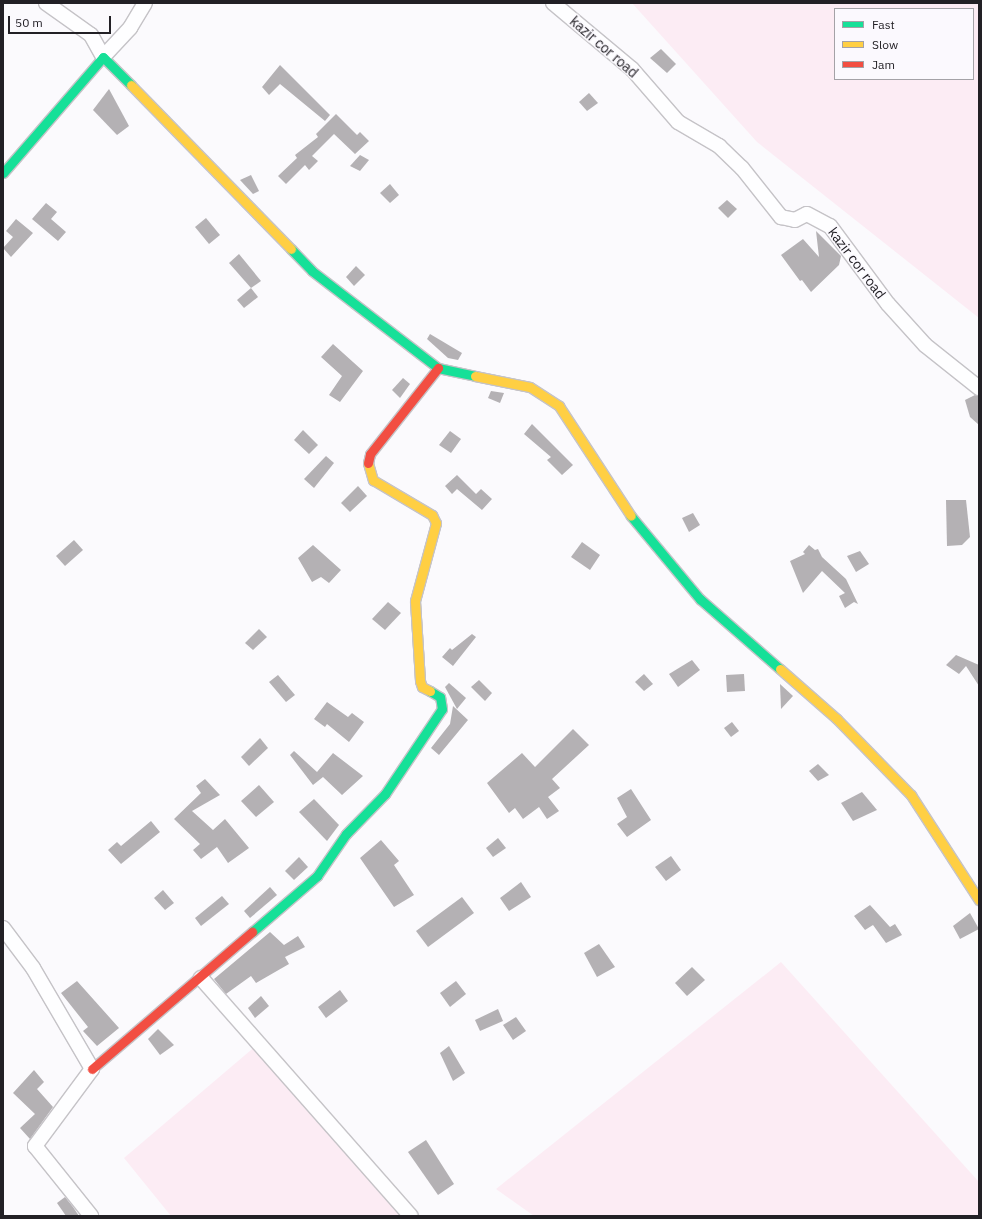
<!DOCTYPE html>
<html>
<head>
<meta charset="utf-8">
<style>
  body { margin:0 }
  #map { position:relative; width:982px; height:1219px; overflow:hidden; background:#fbfafd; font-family:"IBM Plex Sans",sans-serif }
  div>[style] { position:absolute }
  .green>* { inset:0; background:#fcecf4 }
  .building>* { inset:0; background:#b4b1b4 }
  .roads { filter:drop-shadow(1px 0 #c5c3c7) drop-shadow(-1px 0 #c5c3c7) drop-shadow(0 1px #c5c3c7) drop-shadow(0 -1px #c5c3c7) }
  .street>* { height:14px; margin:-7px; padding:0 7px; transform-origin:7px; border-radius:7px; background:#fefeff }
  .fast>* { height:9px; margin:-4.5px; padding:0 4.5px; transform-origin:4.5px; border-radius:4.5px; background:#16e098 }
  .slow>* { height:9px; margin:-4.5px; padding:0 4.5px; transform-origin:4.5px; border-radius:4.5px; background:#ffcf43 }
  .jam>* { height:9px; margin:-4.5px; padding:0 4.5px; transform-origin:4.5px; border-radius:4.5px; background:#f24e42 }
  span { translate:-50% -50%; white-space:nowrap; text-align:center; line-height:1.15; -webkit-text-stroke:3px #fbf9fe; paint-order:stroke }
  .street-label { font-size:14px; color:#222025 }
  .frame { position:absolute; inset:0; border:4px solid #222025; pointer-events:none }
  .legend { position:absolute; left:834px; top:8px; width:140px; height:72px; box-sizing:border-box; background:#fbf9fe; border:1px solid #a4a2a7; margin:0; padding:5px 7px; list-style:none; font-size:12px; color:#222025 }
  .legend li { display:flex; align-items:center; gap:8px; height:20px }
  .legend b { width:20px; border:1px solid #a4a2a7 }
  .scale { position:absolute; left:8px; top:16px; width:103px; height:18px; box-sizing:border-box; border:2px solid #222025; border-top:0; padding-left:5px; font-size:12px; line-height:14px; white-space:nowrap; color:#222025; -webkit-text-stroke:3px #fbf9fe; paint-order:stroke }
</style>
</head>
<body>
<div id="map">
  <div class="green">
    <i style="clip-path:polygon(evenodd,632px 3px,979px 3px,979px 318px,757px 142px,632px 3px,835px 9px,973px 9px,973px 79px,835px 79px,835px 9px)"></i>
    <i style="clip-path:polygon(781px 962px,979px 1182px,979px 1216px,534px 1216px,496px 1189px)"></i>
    <i style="clip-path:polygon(257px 1045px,406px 1216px,171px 1216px,124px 1158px)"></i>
  </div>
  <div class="building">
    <i style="clip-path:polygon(661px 49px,676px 64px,667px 73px,650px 58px)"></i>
    <i style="clip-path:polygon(280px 65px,330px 115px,325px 121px,280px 84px,269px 95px,262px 87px)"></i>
    <i style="clip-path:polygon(109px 89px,129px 126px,117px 135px,93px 110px)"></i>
    <i style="clip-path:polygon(589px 93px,598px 103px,587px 111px,579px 102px)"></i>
    <i style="clip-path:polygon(336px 114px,357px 135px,360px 132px,369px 141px,355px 154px,334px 134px,312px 156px,318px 161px,309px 170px,305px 165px,286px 184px,278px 176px,297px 158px,295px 155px,318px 137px,316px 134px)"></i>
    <i style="clip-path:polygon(360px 155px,369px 160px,360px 171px,350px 166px)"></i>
    <i style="clip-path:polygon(251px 175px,259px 191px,253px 194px,240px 180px)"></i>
    <i style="clip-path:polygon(390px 184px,399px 195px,390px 203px,380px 193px)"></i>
    <i style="clip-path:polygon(727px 200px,737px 209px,728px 218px,718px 208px)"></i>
    <i style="clip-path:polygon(46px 203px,57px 212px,51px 219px,66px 232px,58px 241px,32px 219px)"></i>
    <i style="clip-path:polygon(206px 218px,220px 235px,209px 244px,195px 227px)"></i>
    <i style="clip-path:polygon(16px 219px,33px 233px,11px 257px,3px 248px,13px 237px,6px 231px)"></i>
    <i style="clip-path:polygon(816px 231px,841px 256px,839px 265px,811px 292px,802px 280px,800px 281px,781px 255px,803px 239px,819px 257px)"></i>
    <i style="clip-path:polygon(239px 254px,261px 281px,251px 288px,229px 263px)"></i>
    <i style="clip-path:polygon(356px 266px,365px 275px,354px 286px,346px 277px)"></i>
    <i style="clip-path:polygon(251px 288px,258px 297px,244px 308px,237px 300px)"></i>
    <i style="clip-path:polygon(430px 334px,462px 353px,458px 360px,448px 358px,427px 339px)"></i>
    <i style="clip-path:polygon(333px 344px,363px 371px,340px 402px,329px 395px,342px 376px,321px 357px)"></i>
    <i style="clip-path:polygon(403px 378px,410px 384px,400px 398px,392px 390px)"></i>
    <i style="clip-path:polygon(491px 391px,504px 393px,500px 403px,488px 398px)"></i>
    <i style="clip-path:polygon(975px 395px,979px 396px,979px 425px,970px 417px,965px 400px)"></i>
    <i style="clip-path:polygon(532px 424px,573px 465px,562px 475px,547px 460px,551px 457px,524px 434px)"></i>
    <i style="clip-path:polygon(303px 430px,318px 445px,309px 454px,294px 440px)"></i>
    <i style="clip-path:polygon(450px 431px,461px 439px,451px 453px,439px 445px)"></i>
    <i style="clip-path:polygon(326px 456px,334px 463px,314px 488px,304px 479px)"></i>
    <i style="clip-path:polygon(457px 475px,476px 494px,481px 489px,492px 499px,482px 510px,457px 489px,452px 494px,445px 486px)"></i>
    <i style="clip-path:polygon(358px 486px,367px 496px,350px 512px,341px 503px)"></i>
    <i style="clip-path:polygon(946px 500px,966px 500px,970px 537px,962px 545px,947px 546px)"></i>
    <i style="clip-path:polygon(693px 513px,700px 525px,689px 532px,682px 518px)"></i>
    <i style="clip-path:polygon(74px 540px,83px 550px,65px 566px,56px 556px)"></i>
    <i style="clip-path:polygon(582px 542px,600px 555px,590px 570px,571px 557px)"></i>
    <i style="clip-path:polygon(313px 545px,341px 570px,329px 583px,321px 577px,312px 582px,298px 558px)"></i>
    <i style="clip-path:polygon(809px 545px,815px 550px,818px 549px,822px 557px,846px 579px,858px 604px,854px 602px,845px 608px,839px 596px,845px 593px,822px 571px,803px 593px,790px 561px,805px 554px,803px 552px)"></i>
    <i style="clip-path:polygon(860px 551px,869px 564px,856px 572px,847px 556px)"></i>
    <i style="clip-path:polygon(388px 602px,401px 613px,385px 630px,372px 619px)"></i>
    <i style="clip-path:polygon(259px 629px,267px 637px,253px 650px,245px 643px)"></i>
    <i style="clip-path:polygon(472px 634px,476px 637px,453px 666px,442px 657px,450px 648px,452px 650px)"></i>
    <i style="clip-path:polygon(956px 655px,979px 665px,979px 686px,966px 666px,959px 674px,946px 665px)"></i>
    <i style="clip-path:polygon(692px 660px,700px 670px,678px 687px,669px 674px)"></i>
    <i style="clip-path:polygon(644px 674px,653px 684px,644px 691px,635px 682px)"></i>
    <i style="clip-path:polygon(744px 674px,745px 691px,727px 692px,726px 675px)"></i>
    <i style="clip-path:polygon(278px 675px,295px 695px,286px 702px,269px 682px)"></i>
    <i style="clip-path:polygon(479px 680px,492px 693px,485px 701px,471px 687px)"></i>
    <i style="clip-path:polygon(449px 683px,466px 698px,457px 709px,445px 687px)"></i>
    <i style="clip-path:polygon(780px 684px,793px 696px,781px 709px)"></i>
    <i style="clip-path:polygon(327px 702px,348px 717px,352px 713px,364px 722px,349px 742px,327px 724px,325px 727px,314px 719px)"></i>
    <i style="clip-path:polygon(453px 706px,468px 720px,439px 755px,431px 748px,450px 724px)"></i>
    <i style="clip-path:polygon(732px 722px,739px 731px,731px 737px,724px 728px)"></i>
    <i style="clip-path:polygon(573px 729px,589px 745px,552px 779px,560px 788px,548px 797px,559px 811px,547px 819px,539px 807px,523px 819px,515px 808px,509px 813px,487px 783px,522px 753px,535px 767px)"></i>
    <i style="clip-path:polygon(260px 738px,268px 748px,249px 766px,241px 757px)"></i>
    <i style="clip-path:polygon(294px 751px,317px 772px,333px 753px,363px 776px,342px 795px,323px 777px,313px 785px,290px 755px)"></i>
    <i style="clip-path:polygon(818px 764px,829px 775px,818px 781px,809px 771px)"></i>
    <i style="clip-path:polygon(205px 779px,220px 795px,192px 811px,213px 830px,225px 819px,249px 848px,228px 863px,217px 847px,201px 859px,193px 850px,200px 844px,174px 819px,201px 793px,196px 786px)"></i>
    <i style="clip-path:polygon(259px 785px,274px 802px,256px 817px,241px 801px)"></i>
    <i style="clip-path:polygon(631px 789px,651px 820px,627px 837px,617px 824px,627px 817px,617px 798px)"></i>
    <i style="clip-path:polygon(862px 792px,877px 810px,853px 821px,841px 803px)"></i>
    <i style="clip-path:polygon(314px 799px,339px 825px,327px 841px,299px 812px)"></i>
    <i style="clip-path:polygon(151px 821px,160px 832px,121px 864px,108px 850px,117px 842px,121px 846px)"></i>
    <i style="clip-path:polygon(498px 838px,506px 848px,493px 857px,486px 848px)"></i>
    <i style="clip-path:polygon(381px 840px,399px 861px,394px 865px,414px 895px,394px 907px,360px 858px)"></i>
    <i style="clip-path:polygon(671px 856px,681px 870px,666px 881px,655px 867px)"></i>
    <i style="clip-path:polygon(299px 857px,308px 867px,294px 880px,285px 871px)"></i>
    <i style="clip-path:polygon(521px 882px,531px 897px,509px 911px,500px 898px)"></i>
    <i style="clip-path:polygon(270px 887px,277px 895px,250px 918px,244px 911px)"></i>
    <i style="clip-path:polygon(163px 890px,174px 903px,165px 910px,154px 898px)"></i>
    <i style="clip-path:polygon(222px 896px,229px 904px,201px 926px,195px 918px)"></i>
    <i style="clip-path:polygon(462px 897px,474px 913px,428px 947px,416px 931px)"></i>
    <i style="clip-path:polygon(870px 905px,890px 927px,895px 924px,902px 935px,886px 943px,873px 925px,865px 930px,854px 916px)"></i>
    <i style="clip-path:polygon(970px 913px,979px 929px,960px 939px,953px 926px)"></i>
    <i style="clip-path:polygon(270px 932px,284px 945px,298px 936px,305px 947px,285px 957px,289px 964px,256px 983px,251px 976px,226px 994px,214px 979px)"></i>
    <i style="clip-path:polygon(599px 944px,615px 967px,597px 977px,584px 953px)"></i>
    <i style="clip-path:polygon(692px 967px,705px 980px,687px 996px,675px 983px)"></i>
    <i style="clip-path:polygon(77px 981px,119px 1028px,97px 1046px,83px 1031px,88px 1027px,61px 993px)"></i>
    <i style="clip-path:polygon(456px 981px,466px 994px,450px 1007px,440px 993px)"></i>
    <i style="clip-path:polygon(340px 990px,348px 1001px,326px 1018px,318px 1007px)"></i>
    <i style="clip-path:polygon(261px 996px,269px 1006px,255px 1018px,248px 1008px)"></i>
    <i style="clip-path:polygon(498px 1009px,503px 1021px,480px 1031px,475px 1020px)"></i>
    <i style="clip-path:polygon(516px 1017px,526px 1031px,513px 1040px,503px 1025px)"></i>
    <i style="clip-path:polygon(158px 1029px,174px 1045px,160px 1055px,148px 1039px)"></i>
    <i style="clip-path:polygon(449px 1046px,465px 1073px,453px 1081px,440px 1053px)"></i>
    <i style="clip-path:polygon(34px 1070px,44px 1082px,37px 1089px,53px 1107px,30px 1139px,20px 1128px,35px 1114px,13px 1093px)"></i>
    <i style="clip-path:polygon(426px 1140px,454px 1184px,438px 1195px,408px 1152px)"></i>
    <i style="clip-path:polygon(65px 1197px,73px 1207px,79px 1216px,66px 1216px,57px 1203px)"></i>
  </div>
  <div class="roads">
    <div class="street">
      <i style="left:46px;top:3px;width:55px;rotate:35.4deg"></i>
      <i style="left:91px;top:35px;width:25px;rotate:61deg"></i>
      <i style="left:103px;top:57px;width:40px;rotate:-47deg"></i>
      <i style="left:130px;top:28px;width:29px;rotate:-59deg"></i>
      <i style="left:553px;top:3px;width:103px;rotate:39.9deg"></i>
      <i style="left:632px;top:69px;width:70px;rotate:49deg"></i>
      <i style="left:678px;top:122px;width:48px;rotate:30.3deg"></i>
      <i style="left:719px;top:146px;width:32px;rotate:44deg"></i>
      <i style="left:742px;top:168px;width:63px;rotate:51.5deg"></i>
      <i style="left:781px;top:217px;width:14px;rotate:12deg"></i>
      <i style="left:795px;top:220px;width:13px;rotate:-27deg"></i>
      <i style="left:807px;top:214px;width:26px;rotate:28deg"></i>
      <i style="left:830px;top:226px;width:97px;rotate:53.4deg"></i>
      <i style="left:888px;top:304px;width:55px;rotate:47.9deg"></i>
      <i style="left:925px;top:345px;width:69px;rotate:38.5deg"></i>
      <i style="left:3px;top:928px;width:50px;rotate:53.1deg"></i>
      <i style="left:33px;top:968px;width:117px;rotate:59.7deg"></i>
      <i style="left:92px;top:1069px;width:96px;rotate:126.5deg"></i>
      <i style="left:35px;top:1146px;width:90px;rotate:51.3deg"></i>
      <i style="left:201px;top:978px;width:317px;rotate:48.6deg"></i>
    </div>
    <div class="fast">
      <i style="left:3px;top:173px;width:153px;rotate:-49.2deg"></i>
      <i style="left:103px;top:57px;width:40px;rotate:45deg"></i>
      <i style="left:291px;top:249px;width:30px;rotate:46deg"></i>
      <i style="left:312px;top:271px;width:159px;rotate:37.6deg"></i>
      <i style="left:438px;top:368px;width:38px;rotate:12deg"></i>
      <i style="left:631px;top:516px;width:108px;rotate:50.3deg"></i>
      <i style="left:700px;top:599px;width:106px;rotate:41.2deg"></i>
      <i style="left:252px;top:932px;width:86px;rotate:-40.7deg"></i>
      <i style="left:317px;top:876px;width:51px;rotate:-55.4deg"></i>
      <i style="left:346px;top:834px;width:56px;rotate:-45.7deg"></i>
      <i style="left:385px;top:794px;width:102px;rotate:-56.2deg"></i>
      <i style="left:442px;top:709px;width:12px;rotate:-99deg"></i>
      <i style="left:440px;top:697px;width:12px;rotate:-149deg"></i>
    </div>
    <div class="slow">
      <i style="left:131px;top:85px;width:229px;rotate:45.7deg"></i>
      <i style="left:475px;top:376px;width:56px;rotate:11.3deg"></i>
      <i style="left:530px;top:387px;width:35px;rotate:33deg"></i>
      <i style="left:559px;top:406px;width:131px;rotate:56.8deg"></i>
      <i style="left:368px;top:463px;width:18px;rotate:74deg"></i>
      <i style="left:373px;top:480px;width:69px;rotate:30.7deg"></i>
      <i style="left:432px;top:515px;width:9px;rotate:63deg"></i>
      <i style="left:436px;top:523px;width:81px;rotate:105.1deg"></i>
      <i style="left:415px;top:601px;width:80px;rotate:86.4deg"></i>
      <i style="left:420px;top:681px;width:6px;rotate:72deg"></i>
      <i style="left:422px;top:687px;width:9px;rotate:27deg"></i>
      <i style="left:780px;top:669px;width:76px;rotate:41.3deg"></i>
      <i style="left:837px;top:719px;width:106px;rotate:45.8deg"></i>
      <i style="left:911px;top:795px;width:125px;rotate:57.1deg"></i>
    </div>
    <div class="jam">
      <i style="left:368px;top:463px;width:9px;rotate:-77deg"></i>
      <i style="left:370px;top:454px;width:110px;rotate:-51.7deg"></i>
      <i style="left:92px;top:1069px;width:211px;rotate:-40.6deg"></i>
    </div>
  </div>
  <div class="street-label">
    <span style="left:604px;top:47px;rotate:41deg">kazir cor road</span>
    <span style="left:857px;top:263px;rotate:53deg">kazir cor road</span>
  </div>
  <div class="frame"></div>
  <ul class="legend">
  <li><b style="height:5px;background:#16e098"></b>Fast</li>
  <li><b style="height:5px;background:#ffcf43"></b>Slow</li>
  <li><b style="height:5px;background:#f24e42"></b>Jam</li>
  </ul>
  <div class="scale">50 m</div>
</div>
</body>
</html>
